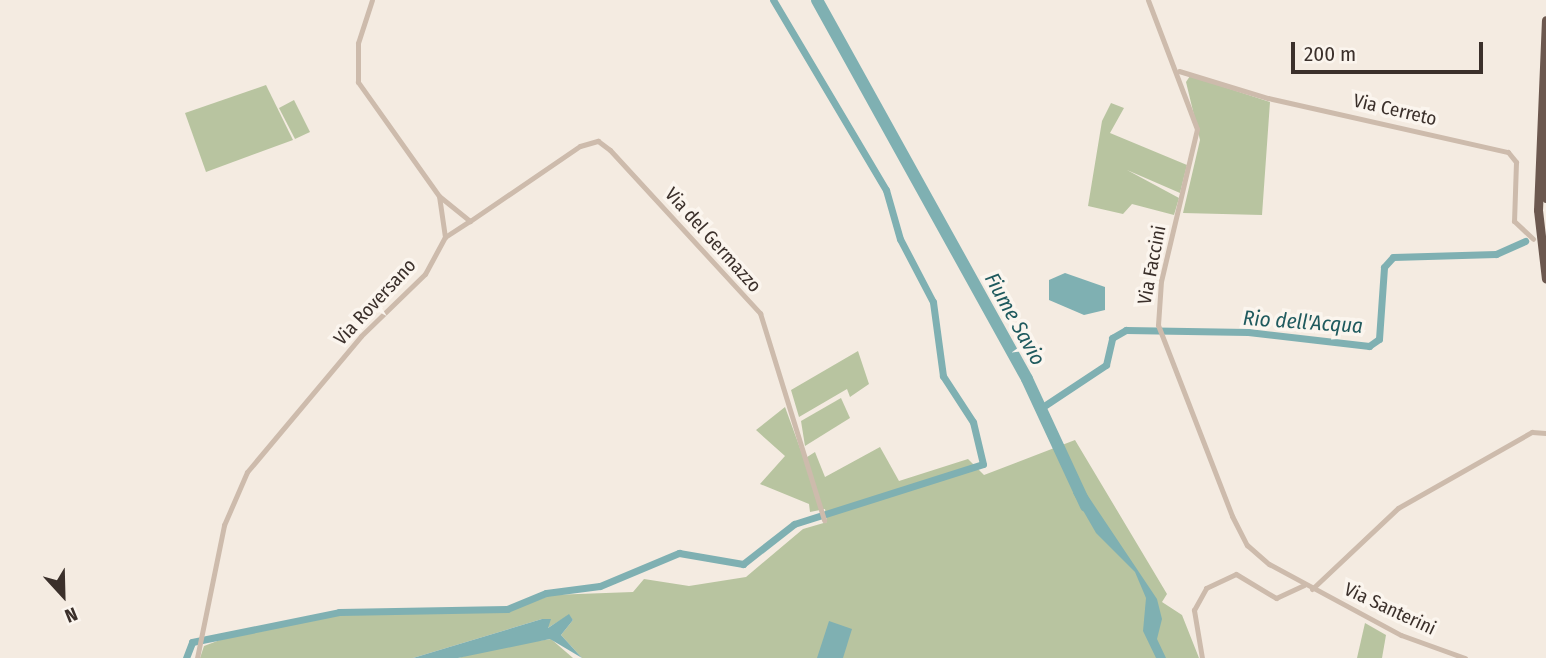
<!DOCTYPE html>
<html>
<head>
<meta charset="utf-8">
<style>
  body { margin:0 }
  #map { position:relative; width:1546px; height:658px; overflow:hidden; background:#f4ebe1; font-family:"Fira Sans Condensed",sans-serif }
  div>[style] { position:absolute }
  .green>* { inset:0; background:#b8c4a0 }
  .water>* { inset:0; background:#7fb0b2 }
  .canal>* { height:7px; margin:-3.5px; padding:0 3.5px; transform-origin:3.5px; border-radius:3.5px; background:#7fb0b2 }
  .river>* { height:12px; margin:-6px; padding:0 6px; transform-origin:6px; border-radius:6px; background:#7fb0b2 }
  .minor>* { height:5px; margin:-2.5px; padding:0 2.5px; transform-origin:2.5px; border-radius:2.5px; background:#cdbbac }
  .trunk>* { height:9px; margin:-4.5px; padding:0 4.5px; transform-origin:4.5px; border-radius:4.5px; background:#6c584f }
  .trunk-bridge>* { height:9px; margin:-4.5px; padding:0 4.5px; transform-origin:4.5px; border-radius:4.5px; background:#6c584f }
  span { translate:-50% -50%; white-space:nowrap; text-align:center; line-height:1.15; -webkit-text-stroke:7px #fbf5ee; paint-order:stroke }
  .street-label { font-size:19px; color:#3b302b }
  .water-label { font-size:21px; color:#1f5a5e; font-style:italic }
  .north { position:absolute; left:28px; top:560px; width:70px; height:70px; -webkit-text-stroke:5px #fbf5ee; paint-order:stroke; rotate:158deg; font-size:19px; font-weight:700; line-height:28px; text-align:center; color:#3b302b }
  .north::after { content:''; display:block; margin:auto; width:24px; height:32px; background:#3b302b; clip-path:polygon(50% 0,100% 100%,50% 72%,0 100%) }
  .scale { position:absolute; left:1291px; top:42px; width:192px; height:32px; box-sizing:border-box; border:4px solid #3b302b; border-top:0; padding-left:9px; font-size:21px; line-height:24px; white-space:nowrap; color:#3b302b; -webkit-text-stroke:5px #fbf5ee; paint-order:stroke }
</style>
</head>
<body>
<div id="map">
  <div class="green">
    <i style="clip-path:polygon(1190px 76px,1270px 102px,1262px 215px,1183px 213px,1200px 140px,1186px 82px)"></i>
    <i style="clip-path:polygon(266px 85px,293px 140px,206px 172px,185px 113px)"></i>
    <i style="clip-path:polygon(294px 100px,310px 132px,295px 139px,279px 108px)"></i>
    <i style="clip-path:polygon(1111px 103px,1124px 108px,1110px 133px,1187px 165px,1180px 193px,1127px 170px,1179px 198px,1174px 215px,1132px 204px,1123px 214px,1088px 206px,1102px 121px)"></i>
    <i style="clip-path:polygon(858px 351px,869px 384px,850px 397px,847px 389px,799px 417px,791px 390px)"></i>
    <i style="clip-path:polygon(841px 398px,850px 418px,805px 446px,801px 421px)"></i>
    <i style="clip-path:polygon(785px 407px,804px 459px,815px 452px,825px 477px,880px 447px,899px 481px,968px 459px,984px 475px,1075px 440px,1167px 594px,1162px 602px,1182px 615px,1199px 658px,582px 658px,561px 635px,573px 620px,569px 615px,546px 629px,542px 619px,413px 658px,200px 658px,204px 646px,220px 640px,339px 613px,509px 611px,551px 595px,633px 592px,644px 579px,689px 586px,746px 577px,803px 529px,827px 522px,825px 509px,810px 512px,809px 504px,760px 484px,785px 456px,756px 430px)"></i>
    <i style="clip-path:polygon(1365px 623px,1386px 635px,1382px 658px,1357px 658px)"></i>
    <i style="clip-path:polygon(551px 639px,573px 658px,458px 658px,495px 647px)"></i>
  </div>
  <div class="water">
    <i style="clip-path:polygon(1065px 273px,1105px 287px,1105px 310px,1084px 315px,1049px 300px,1049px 280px)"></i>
    <i style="clip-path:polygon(1084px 490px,1157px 599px,1162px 619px,1157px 639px,1166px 658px,1156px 658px,1143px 631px,1146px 598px,1135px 572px,1096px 533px,1073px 493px)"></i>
    <i style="clip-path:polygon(569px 614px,573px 620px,561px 635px,582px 658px,550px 639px,458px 658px,413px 658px,542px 619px,551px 619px,548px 628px)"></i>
    <i style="clip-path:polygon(829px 621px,852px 629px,843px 658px,817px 658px)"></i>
  </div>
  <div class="canal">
    <i style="left:1041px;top:408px;width:78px;rotate:-33.5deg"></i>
    <i style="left:1106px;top:365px;width:28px;rotate:-77deg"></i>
    <i style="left:1112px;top:338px;width:16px;rotate:-30deg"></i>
    <i style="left:1126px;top:330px;width:122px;rotate:0.9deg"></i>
    <i style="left:1248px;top:332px;width:122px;rotate:6.6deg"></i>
    <i style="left:1369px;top:346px;width:12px;rotate:-35deg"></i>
    <i style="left:1379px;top:339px;width:72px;rotate:-86deg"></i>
    <i style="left:1384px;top:267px;width:13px;rotate:-48deg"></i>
    <i style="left:1393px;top:257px;width:103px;rotate:-1.7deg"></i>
    <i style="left:1496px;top:254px;width:32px;rotate:-24deg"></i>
    <i style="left:186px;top:658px;width:17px;rotate:-69deg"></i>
    <i style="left:192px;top:642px;width:150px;rotate:-11.5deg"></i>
    <i style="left:339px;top:612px;width:168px;rotate:-1deg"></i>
    <i style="left:507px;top:609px;width:42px;rotate:-22.3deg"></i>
    <i style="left:546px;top:593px;width:54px;rotate:-7.4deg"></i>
    <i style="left:600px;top:586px;width:86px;rotate:-22.7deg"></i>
    <i style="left:679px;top:553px;width:65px;rotate:9.8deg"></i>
    <i style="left:743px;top:564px;width:65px;rotate:-38.1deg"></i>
    <i style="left:794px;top:524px;width:198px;rotate:-17.6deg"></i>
    <i style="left:983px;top:464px;width:43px;rotate:-103.4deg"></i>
    <i style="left:973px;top:422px;width:55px;rotate:-123.1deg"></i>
    <i style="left:943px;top:376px;width:75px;rotate:-97.7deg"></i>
    <i style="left:933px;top:302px;width:71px;rotate:-117.6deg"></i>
    <i style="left:900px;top:239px;width:51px;rotate:-105.9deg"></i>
    <i style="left:886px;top:190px;width:221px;rotate:-120.7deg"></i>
  </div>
  <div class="river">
    <i style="left:817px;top:0;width:433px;rotate:61deg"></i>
    <i style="left:1027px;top:379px;width:140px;rotate:65.1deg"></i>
  </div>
  <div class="minor">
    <i style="left:1148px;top:0;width:138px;rotate:69.2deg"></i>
    <i style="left:1197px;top:129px;width:156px;rotate:103.3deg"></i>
    <i style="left:1161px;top:281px;width:44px;rotate:93.9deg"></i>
    <i style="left:1158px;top:325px;width:205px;rotate:68.8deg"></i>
    <i style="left:1232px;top:516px;width:33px;rotate:63deg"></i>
    <i style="left:1247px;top:545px;width:29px;rotate:41deg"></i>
    <i style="left:1269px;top:564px;width:150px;rotate:28.3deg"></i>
    <i style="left:1401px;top:635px;width:68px;rotate:19.8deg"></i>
    <i style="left:1179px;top:71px;width:93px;rotate:16.9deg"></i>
    <i style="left:1268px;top:98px;width:246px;rotate:12.7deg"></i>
    <i style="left:1508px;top:152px;width:13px;rotate:51deg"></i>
    <i style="left:1516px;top:162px;width:59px;rotate:91.9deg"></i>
    <i style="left:1514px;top:221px;width:26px;rotate:43deg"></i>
    <i style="left:439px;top:196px;width:40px;rotate:39deg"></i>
    <i style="left:470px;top:221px;width:133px;rotate:-34.3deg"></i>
    <i style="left:580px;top:146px;width:19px;rotate:-16deg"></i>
    <i style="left:598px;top:141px;width:15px;rotate:37deg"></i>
    <i style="left:610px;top:150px;width:222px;rotate:47.4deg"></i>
    <i style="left:760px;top:313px;width:217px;rotate:72.8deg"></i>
    <i style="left:445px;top:237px;width:30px;rotate:-33deg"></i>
    <i style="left:1312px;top:589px;width:118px;rotate:-43.3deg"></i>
    <i style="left:1398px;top:508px;width:154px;rotate:-29.6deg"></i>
    <i style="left:1532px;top:432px;width:14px;rotate:4deg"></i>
    <i style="left:197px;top:658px;width:136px;rotate:-78.5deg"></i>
    <i style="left:224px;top:525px;width:58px;rotate:-66.5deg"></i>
    <i style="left:247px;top:472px;width:177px;rotate:-50deg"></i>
    <i style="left:361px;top:336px;width:89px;rotate:-44.1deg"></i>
    <i style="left:425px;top:274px;width:42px;rotate:-61.6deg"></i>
    <i style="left:445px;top:237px;width:41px;rotate:-98.3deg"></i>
    <i style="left:439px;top:196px;width:140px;rotate:-125.4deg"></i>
    <i style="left:358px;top:82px;width:39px;rotate:-90deg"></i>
    <i style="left:358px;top:43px;width:45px;rotate:-72deg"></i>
    <i style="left:1202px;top:658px;width:49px;rotate:-99.5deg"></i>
    <i style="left:1194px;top:610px;width:25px;rotate:-61deg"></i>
    <i style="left:1206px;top:588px;width:33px;rotate:-25deg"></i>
    <i style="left:1236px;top:574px;width:47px;rotate:31deg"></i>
    <i style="left:1276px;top:598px;width:31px;rotate:-25deg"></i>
  </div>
  <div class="trunk">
    <i style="left:1546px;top:111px;width:87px;rotate:90deg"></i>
    <i style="left:1538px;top:210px;width:190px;rotate:-87.6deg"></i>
  </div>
  <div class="trunk-bridge">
    <i style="left:1538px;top:210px;width:69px;rotate:83.4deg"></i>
  </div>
  <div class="street-label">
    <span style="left:1395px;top:110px;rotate:13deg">Via Cerreto</span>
    <span style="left:713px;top:240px;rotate:48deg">Via del Germazzo</span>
    <span style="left:1152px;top:265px;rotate:-79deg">Via Faccini</span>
    <span style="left:375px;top:302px;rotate:-47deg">Via Roversano</span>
    <span style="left:1390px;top:609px;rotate:25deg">Via Santerini</span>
  </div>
  <div class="water-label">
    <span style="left:1015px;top:319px;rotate:61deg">Fiume Savio</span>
    <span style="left:1303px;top:322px;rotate:4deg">Rio dell'Acqua</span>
  </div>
  <div class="north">N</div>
  <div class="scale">200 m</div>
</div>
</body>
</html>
